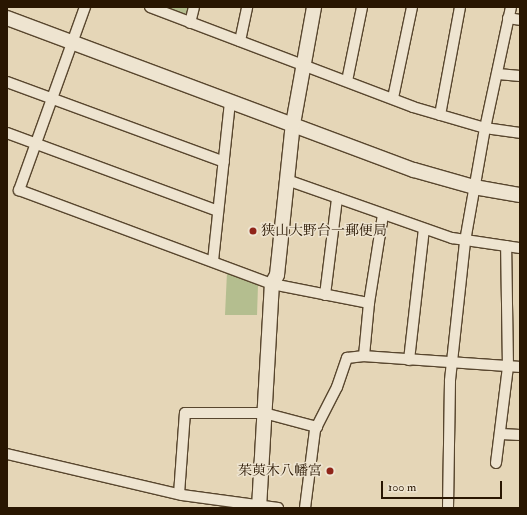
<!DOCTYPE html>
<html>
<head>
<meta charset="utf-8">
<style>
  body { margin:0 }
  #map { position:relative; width:527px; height:515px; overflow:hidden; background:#e5d6b7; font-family:"IM FELL Double Pica","Noto Serif JP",serif }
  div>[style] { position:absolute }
  .green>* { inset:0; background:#b4be8f }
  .roads { filter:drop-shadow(1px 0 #58462e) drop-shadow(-1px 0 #58462e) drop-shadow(0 1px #58462e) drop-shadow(0 -1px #58462e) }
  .street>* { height:10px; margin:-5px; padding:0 5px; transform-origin:5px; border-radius:5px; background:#eee4d0 }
  .secondary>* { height:14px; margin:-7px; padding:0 7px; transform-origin:7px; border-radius:7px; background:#eee4d0 }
  .dots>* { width:11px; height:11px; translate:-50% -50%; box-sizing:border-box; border:2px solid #eee4d0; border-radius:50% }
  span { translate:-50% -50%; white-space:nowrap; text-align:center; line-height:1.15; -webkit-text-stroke:3px #eee4d0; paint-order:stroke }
  .poi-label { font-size:14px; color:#291601 }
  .left { translate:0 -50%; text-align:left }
  .right { translate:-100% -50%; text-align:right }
  .frame { position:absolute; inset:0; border:8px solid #291601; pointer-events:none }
  .scale { position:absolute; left:381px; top:481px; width:121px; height:18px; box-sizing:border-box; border:2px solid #291601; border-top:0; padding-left:5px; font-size:12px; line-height:14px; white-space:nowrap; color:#291601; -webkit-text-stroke:3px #eee4d0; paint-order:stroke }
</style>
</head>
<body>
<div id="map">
  <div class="green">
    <i style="clip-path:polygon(167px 7px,190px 7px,188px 16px)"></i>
    <i style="clip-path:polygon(227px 272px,258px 285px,257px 315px,225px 315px)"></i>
  </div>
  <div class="roads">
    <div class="street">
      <i style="left:85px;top:7px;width:195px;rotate:109.8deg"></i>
      <i style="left:19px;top:190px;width:270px;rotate:20.4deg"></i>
      <i style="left:272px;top:284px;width:99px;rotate:11.1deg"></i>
      <i style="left:369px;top:303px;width:53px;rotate:95.4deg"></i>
      <i style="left:364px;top:356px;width:156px;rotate:4deg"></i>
      <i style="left:150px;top:7px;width:281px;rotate:20.8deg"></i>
      <i style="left:413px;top:107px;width:75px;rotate:16.3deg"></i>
      <i style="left:485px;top:128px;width:116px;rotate:100deg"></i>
      <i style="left:465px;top:242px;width:140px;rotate:96.2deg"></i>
      <i style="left:450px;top:381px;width:127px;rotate:90.9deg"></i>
      <i style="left:511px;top:7px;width:124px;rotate:102.1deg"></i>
      <i style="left:485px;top:128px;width:35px;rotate:8deg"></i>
      <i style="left:508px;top:18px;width:12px;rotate:9deg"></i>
      <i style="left:190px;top:23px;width:16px;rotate:-76deg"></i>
      <i style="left:240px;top:41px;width:35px;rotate:-78deg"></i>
      <i style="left:498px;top:74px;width:22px;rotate:5deg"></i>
      <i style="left:347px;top:81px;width:76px;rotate:-78.5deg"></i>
      <i style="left:7px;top:82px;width:231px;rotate:20.2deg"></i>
      <i style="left:393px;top:98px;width:93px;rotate:-78.2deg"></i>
      <i style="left:440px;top:115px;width:110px;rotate:-79.5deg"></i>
      <i style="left:7px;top:133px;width:225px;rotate:20.3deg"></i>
      <i style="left:287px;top:180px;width:175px;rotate:19.4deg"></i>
      <i style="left:452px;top:238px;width:69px;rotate:8.4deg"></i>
      <i style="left:213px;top:261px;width:161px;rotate:-83.9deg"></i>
      <i style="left:325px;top:295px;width:98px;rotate:-82.9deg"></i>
      <i style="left:369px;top:303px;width:89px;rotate:-81deg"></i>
      <i style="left:409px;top:360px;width:132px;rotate:-83.5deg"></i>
      <i style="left:501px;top:434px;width:19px;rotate:3deg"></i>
      <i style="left:7px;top:454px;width:180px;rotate:13.2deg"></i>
      <i style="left:182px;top:495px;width:97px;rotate:7.7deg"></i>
      <i style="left:496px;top:463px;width:97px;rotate:-82.9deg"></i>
      <i style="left:508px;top:367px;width:121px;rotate:-90.9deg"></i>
      <i style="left:179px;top:494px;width:81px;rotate:-85.8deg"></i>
      <i style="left:185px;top:413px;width:79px"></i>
      <i style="left:264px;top:413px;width:55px;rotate:14.8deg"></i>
      <i style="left:305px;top:508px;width:79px;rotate:-82.7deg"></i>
      <i style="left:315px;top:430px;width:48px;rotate:-62.9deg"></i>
      <i style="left:337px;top:387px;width:31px;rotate:-71deg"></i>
      <i style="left:347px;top:358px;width:17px;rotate:-7deg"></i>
    </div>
    <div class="secondary">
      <i style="left:7px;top:18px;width:434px;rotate:20.5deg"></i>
      <i style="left:414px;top:170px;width:62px;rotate:15.8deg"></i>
      <i style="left:474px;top:187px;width:47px;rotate:9.9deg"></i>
      <i style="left:259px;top:508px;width:224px;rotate:-86.7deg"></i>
      <i style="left:272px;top:284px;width:10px;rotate:-61deg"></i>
      <i style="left:277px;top:275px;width:152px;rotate:-84deg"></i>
      <i style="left:293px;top:124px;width:119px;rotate:-79.8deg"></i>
    </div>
  </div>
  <div class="dots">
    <i style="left:253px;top:231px;background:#8f2418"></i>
    <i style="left:330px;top:471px;background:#8f2418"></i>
  </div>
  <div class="poi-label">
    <span class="left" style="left:261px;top:231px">狭山大野台一郵便局</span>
    <span class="right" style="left:322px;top:471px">茱萸木八幡宮</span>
  </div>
  <div class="frame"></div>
  <div class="scale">100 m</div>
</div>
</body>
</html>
